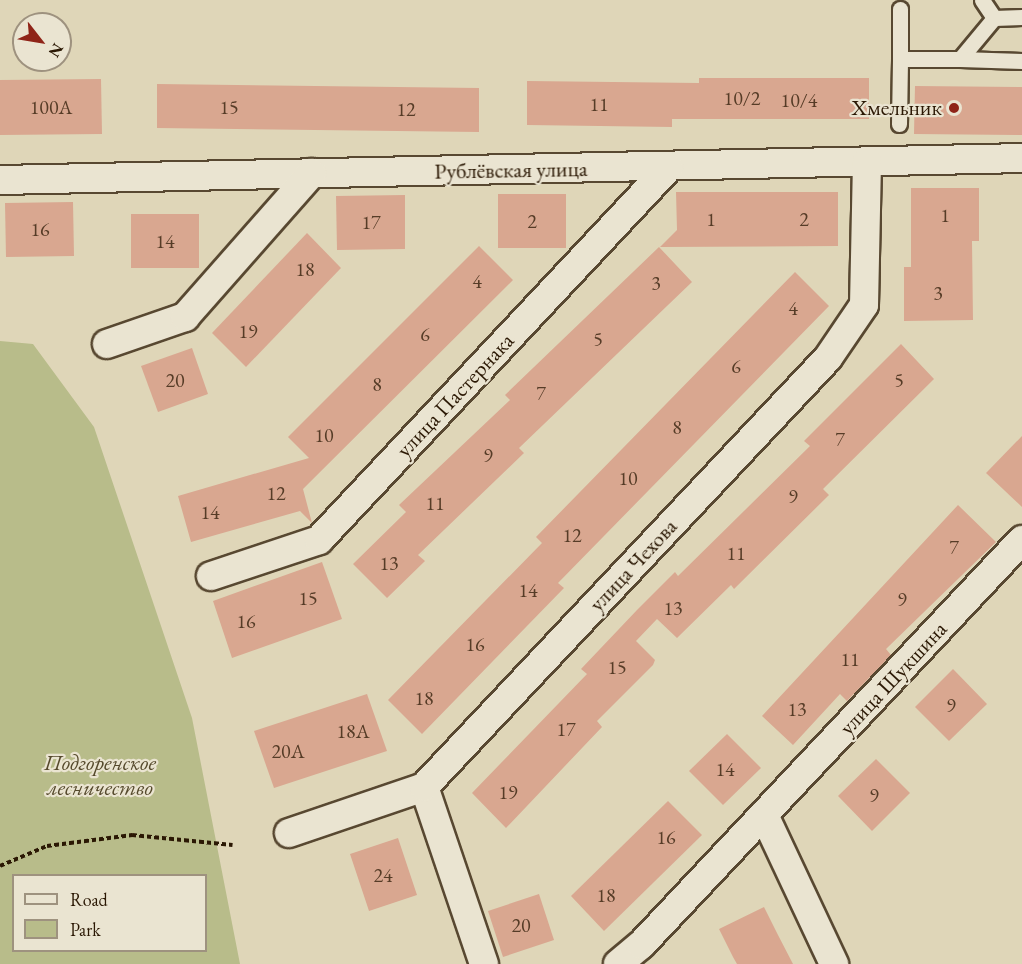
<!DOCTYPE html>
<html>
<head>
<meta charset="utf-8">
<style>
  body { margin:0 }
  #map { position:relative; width:1022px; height:964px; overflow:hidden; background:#dfd6b8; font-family:"EB Garamond",serif }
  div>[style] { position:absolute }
  .green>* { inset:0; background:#b8bc8a }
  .building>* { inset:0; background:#d9a790 }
  .path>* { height:4px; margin-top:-2px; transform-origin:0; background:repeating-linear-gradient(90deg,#2b1804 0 4.5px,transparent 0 7.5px) }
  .roads { filter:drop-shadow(2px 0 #584831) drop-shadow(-2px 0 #584831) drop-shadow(0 2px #584831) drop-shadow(0 -2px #584831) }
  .lane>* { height:15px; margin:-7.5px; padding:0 7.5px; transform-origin:7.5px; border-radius:7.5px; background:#eae4d1 }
  .street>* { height:28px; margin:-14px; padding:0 14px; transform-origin:14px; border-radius:14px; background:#eae4d1 }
  .dots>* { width:16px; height:16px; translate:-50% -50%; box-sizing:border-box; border:3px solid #eae4d1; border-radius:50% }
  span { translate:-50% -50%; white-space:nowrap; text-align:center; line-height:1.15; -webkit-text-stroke:4.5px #eae4d1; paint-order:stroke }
  .number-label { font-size:20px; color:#563c27 }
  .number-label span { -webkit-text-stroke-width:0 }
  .poi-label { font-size:22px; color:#2b1804 }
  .right { translate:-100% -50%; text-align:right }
  .street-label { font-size:22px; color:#2b1804 }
  .park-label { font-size:22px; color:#55492c; font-style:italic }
  .legend { position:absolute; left:12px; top:874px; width:195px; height:78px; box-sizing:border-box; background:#eae4d1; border:2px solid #9e927f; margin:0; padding:8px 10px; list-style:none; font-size:18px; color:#2b1804 }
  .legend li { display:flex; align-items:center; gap:12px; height:30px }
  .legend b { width:30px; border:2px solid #9e927f }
  .north { position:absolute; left:12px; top:12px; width:60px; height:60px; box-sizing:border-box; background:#eae4d1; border:2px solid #9e927f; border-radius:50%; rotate:121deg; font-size:16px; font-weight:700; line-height:24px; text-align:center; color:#2b1804 }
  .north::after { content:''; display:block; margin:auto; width:21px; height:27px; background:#8f2418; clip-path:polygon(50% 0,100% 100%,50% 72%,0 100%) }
</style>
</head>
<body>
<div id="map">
  <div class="green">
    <i style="clip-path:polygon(evenodd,0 341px,33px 344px,94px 427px,192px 718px,240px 964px,0 964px,0 341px,14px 876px,206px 876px,206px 950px,14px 950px,14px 876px)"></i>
  </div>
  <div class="building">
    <i style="clip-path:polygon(699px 78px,869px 78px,869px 119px,672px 119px,672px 127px,527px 125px,527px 81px,699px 83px)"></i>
    <i style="clip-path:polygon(101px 79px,102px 134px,0 135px,0 80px)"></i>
    <i style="clip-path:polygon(157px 84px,479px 88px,479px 132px,157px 128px)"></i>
    <i style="clip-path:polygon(915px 86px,1022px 87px,1022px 135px,914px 134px)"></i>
    <i style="clip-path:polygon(911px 188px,979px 188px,979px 241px,972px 241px,973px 320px,904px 321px,904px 267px,911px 267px)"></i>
    <i style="clip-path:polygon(676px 192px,838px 192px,838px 246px,660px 247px,677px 230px)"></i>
    <i style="clip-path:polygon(498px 194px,566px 194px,566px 248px,498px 248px)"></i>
    <i style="clip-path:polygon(405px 195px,405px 249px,337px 250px,336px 196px)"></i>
    <i style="clip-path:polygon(73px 202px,74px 256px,6px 257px,5px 203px)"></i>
    <i style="clip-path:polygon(131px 214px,199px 214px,199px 268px,131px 268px)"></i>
    <i style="clip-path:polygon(307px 233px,341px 268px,246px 367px,212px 333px)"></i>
    <i style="clip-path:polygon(479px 246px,513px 280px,303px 489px,312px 523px,300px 511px,191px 542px,178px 496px,309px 458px,288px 437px)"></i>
    <i style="clip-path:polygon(659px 247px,692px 282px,519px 448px,524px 453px,418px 555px,425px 561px,387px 598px,353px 564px,406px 512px,399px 505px,510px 400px,505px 395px)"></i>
    <i style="clip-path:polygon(795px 272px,829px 306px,558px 583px,564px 588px,422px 734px,388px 700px,542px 543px,536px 537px)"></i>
    <i style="clip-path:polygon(901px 344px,934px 379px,823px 489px,829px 495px,734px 589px,731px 585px,677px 638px,657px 619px,636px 641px,655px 660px,653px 665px,597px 721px,602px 727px,506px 828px,472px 793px,587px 674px,581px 669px,637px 610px,675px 572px,678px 576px,810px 446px,804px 441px)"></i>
    <i style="clip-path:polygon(192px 348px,208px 394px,158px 412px,141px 366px)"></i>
    <i style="clip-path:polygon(1022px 436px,1022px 507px,986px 473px)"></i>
    <i style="clip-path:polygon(958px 505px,996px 542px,886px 649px,891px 655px,847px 701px,840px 694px,793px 745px,762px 716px)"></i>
    <i style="clip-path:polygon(322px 562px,342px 619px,232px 658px,213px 601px)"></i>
    <i style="clip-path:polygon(953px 669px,987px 704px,949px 741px,915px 707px)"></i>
    <i style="clip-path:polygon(367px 694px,387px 751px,274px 788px,254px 731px)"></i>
    <i style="clip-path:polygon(727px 734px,761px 768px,723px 805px,689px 771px)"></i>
    <i style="clip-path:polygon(876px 759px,910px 793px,872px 831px,838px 796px)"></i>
    <i style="clip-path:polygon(668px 801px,702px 835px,604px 931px,571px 896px)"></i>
    <i style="clip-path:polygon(398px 838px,417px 895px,369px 911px,350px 854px)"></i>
    <i style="clip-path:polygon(539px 894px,554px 940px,503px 957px,488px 911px)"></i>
    <i style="clip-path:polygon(764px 907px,778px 935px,793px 964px,737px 964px,733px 957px,719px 929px)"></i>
  </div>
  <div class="path">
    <i style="left:0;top:866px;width:51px;rotate:-23.1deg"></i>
    <i style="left:47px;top:846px;width:86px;rotate:-7.4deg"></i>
    <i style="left:132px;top:835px;width:101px;rotate:5.7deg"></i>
  </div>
  <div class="roads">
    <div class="lane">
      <i style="left:982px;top:0;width:22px;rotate:56deg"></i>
      <i style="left:994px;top:18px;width:28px;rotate:-2deg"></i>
      <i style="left:900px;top:9px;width:50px;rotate:90deg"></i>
      <i style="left:994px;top:18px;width:53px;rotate:129.7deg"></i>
      <i style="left:960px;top:59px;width:62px;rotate:1.8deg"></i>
      <i style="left:899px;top:124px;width:65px;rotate:-89.1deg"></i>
      <i style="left:900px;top:59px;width:60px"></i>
    </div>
    <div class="street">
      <i style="left:0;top:180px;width:1022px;rotate:-1.23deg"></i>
      <i style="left:107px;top:344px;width:83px;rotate:-19.1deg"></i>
      <i style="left:185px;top:317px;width:192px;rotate:-48.6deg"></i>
      <i style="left:211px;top:576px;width:114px;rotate:-18.4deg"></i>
      <i style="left:319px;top:540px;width:511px;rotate:-46.82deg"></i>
      <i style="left:764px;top:815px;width:165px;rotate:64.8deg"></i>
      <i style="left:289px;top:833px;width:143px;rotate:-18.8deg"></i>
      <i style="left:484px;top:964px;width:187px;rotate:-108.7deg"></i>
      <i style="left:424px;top:787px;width:589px;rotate:-46.72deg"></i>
      <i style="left:828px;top:358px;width:64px;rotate:-55.8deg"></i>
      <i style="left:864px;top:305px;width:144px;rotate:-88.8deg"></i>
      <i style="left:618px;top:964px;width:30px;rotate:-40deg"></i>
      <i style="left:641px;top:945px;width:556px;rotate:-46.75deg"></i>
    </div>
  </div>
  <div class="dots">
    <i style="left:954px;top:108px;background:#8f2418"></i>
  </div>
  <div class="number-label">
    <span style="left:742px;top:98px">10/2</span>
    <span style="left:799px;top:100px">10/4</span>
    <span style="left:599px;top:104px">11</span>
    <span style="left:51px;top:107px">100А</span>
    <span style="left:229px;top:107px">15</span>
    <span style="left:406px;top:109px">12</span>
    <span style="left:945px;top:215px">1</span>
    <span style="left:711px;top:219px">1</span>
    <span style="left:804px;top:219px">2</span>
    <span style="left:532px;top:221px">2</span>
    <span style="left:371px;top:222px">17</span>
    <span style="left:40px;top:229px">16</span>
    <span style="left:165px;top:241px">14</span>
    <span style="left:305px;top:269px">18</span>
    <span style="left:477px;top:281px">4</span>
    <span style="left:656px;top:283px">3</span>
    <span style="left:938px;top:293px">3</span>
    <span style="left:793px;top:308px">4</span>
    <span style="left:248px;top:331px">19</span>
    <span style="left:425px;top:334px">6</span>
    <span style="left:598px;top:339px">5</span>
    <span style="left:736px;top:366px">6</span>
    <span style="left:175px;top:380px">20</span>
    <span style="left:899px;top:380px">5</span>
    <span style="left:377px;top:384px">8</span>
    <span style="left:541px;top:393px">7</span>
    <span style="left:677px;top:427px">8</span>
    <span style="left:324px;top:435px">10</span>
    <span style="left:840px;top:439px">7</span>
    <span style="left:488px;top:455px">9</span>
    <span style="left:628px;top:478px">10</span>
    <span style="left:276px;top:493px">12</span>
    <span style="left:793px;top:496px">9</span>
    <span style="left:435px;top:503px">11</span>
    <span style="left:210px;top:512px">14</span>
    <span style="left:572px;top:535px">12</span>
    <span style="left:954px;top:547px">7</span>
    <span style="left:736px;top:553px">11</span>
    <span style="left:389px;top:563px">13</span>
    <span style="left:528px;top:590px">14</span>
    <span style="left:308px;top:598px">15</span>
    <span style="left:902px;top:599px">9</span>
    <span style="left:673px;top:608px">13</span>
    <span style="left:246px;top:621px">16</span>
    <span style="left:475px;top:644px">16</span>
    <span style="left:850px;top:659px">11</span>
    <span style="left:617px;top:667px">15</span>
    <span style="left:424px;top:698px">18</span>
    <span style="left:951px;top:705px">9</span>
    <span style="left:797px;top:709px">13</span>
    <span style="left:566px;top:729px">17</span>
    <span style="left:353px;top:731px">18А</span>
    <span style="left:288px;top:751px">20А</span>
    <span style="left:725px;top:769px">14</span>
    <span style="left:508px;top:792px">19</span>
    <span style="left:874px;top:795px">9</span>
    <span style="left:666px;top:837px">16</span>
    <span style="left:383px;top:875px">24</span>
    <span style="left:606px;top:895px">18</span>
    <span style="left:521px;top:925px">20</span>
  </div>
  <div class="poi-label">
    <span class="right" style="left:942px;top:108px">Хмельник</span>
  </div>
  <div class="street-label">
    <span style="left:511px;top:170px;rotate:-1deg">Рублёвская улица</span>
    <span style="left:455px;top:395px;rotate:-47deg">улица Пастернака</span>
    <span style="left:633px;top:565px;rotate:-47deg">улица Чехова</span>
    <span style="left:893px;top:678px;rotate:-47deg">улица Шукшина</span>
  </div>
  <div class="park-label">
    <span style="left:100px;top:775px">Подгоренское<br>лесничество</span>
  </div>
  <ul class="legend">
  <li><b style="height:8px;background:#eae4d1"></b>Road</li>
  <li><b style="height:16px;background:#b8bc8a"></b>Park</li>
  </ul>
  <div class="north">N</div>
</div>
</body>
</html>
